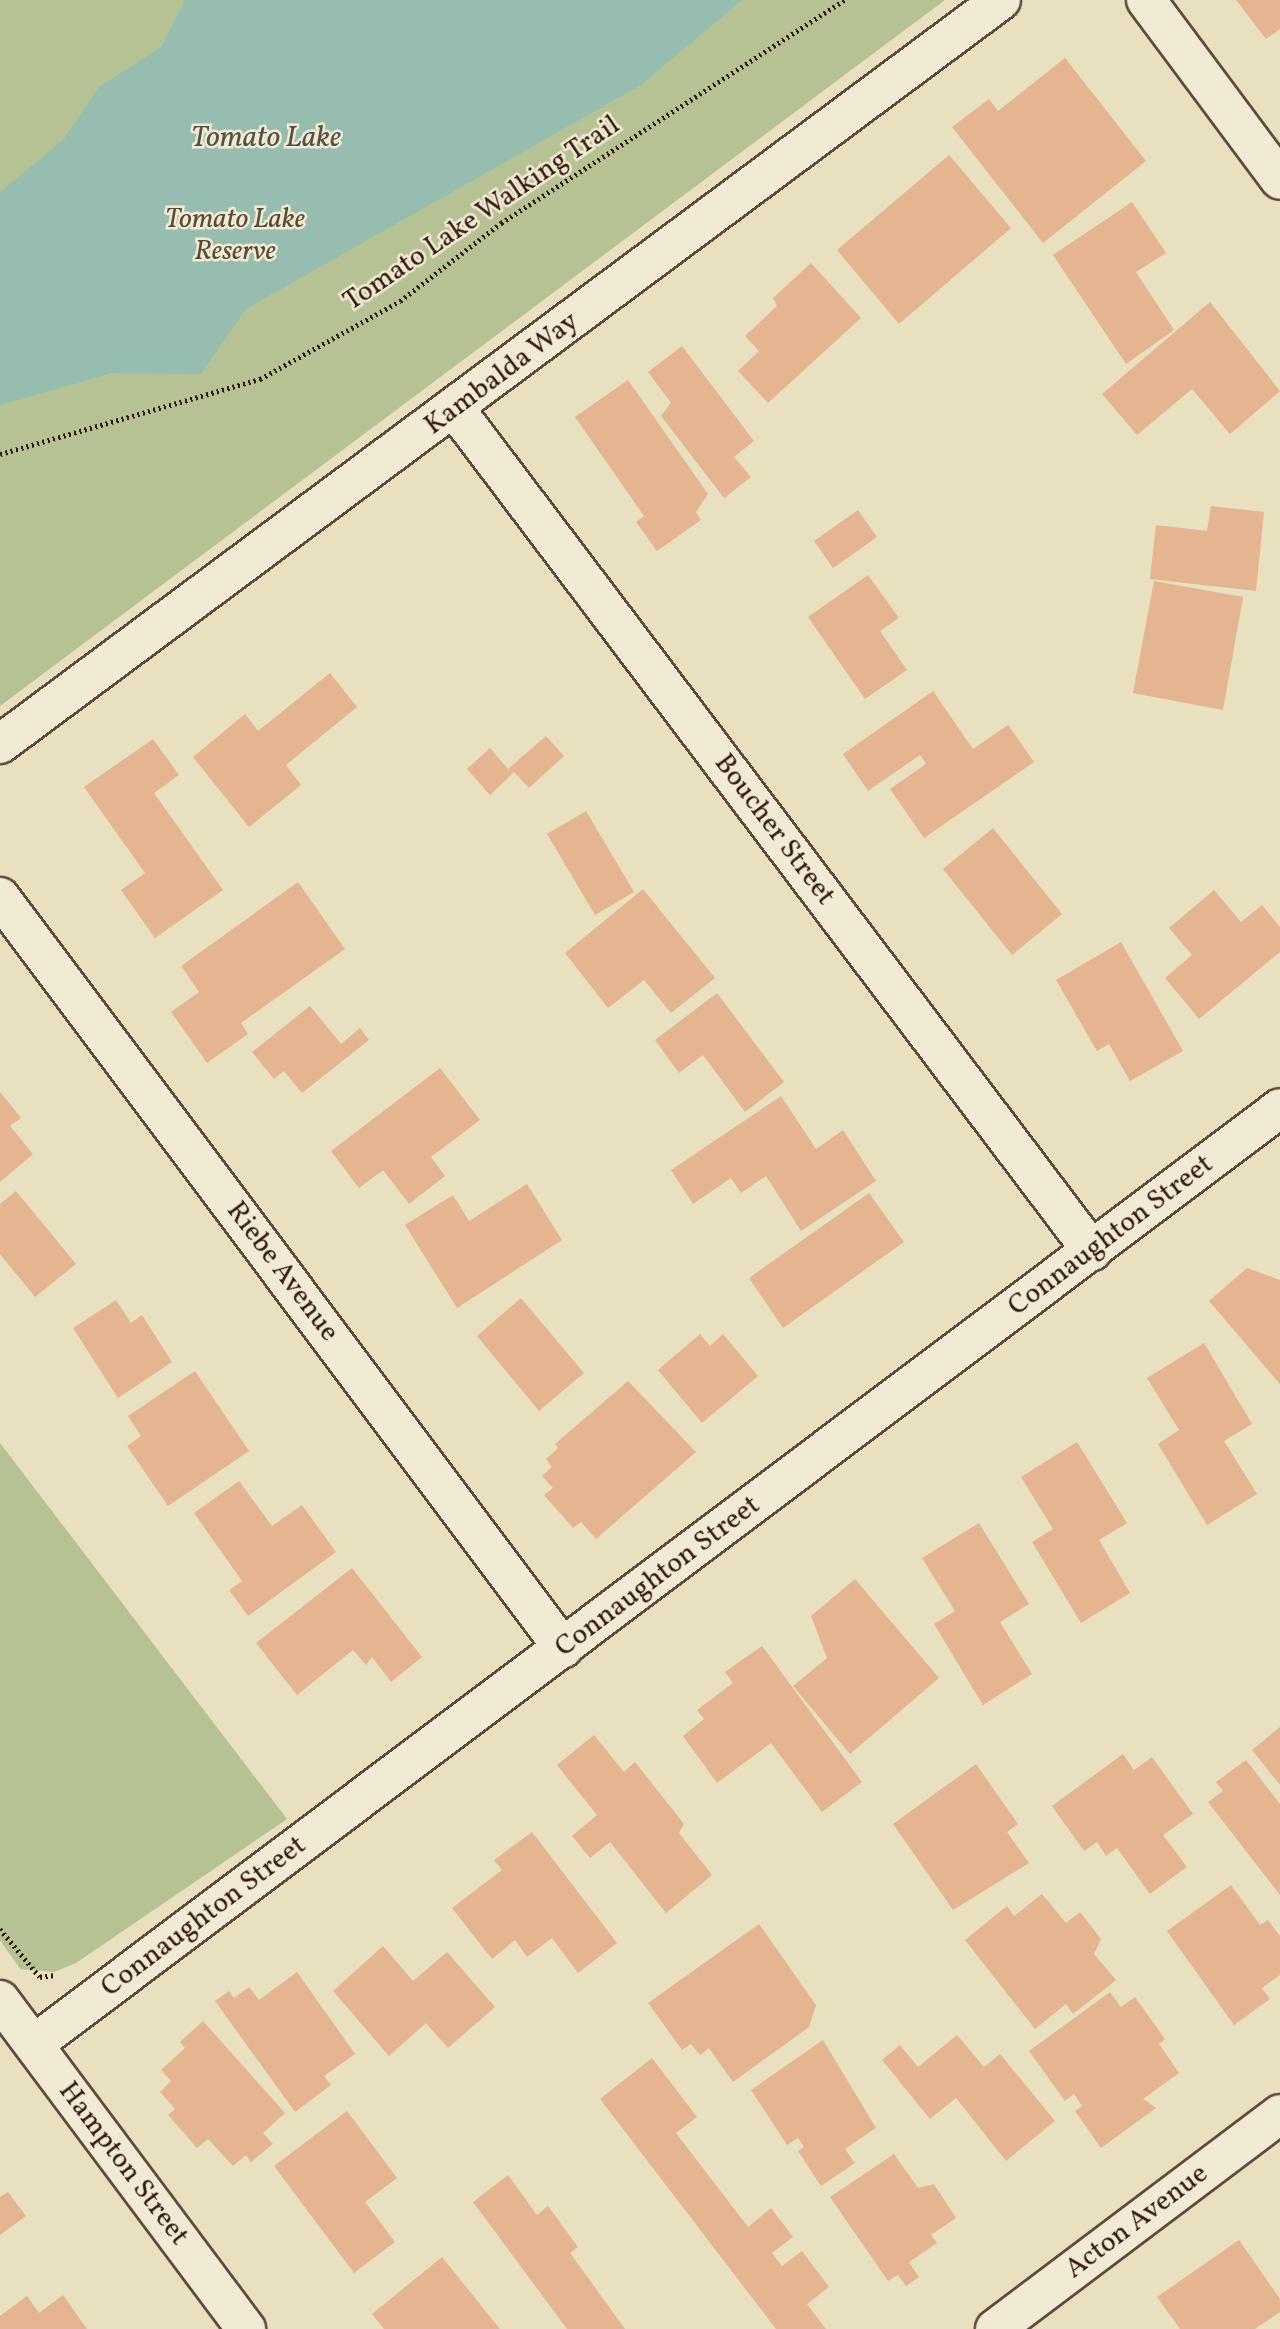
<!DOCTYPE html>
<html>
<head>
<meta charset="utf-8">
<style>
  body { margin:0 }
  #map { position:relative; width:1280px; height:2329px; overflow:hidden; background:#e9e0c0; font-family:Vollkorn,serif }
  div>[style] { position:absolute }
  .green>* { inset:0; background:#b6c293 }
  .water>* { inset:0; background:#97bdb0 }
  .building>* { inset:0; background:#e5b490 }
  .path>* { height:4.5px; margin-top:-2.25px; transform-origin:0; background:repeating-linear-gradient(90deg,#32180c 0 2px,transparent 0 5.5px) }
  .roads { filter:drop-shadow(2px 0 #604a39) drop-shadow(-2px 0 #604a39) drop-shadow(0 2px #604a39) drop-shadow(0 -2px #604a39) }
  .street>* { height:38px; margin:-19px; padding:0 19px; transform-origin:19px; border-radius:19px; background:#f1ebd6 }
  .secondary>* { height:38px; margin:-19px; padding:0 19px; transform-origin:19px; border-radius:19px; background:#f1ebd6 }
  span { translate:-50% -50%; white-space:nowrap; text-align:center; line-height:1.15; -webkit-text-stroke:5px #f1ebd6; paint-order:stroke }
  .street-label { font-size:28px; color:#32180c }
  .park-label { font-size:28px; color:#5a4b34; font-style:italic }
  .water-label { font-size:30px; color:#555245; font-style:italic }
</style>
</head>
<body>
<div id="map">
  <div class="green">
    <i style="clip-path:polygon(0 0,945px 0,0 706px)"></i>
    <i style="clip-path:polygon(0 1443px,287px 1819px,76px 1963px,54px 1972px,20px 1969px,0 1940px)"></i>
  </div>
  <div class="water">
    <i style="clip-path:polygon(185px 0,742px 0,641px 85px,246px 309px,201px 374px,111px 373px,0 405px,0 192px,63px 140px,99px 87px,161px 47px)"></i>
  </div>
  <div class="building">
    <i style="clip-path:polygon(1236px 0,1280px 0,1280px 29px,1266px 39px)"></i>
    <i style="clip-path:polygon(1065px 58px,1146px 161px,1043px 243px,952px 127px,989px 99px,998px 111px)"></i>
    <i style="clip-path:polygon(949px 155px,1011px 228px,899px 324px,837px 250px)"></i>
    <i style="clip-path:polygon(1132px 202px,1166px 253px,1136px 272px,1174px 330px,1126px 364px,1053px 255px)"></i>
    <i style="clip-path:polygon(811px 263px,861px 318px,768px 403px,738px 371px,759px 351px,745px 336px,777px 306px,773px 298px)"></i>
    <i style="clip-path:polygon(1210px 302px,1280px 391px,1230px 434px,1192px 389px,1137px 435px,1102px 394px)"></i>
    <i style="clip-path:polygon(682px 346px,754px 441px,734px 457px,751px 477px,724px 498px,661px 416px,671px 403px,648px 372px)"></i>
    <i style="clip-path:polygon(628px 380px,708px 494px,696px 512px,701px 520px,657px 551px,636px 522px,644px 516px,575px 417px)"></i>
    <i style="clip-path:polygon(1211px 506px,1264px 512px,1256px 591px,1150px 579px,1156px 525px,1207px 531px)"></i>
    <i style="clip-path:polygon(858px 510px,877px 537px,833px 568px,814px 541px)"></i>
    <i style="clip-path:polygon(868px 575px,899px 618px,880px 631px,907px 670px,865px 699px,808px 617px)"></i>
    <i style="clip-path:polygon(1154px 581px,1243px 597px,1223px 710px,1133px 693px)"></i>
    <i style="clip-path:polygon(330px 673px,357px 707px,286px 765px,301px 785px,249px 827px,193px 757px,245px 714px,258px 731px)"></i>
    <i style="clip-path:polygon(933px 691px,973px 749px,1008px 725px,1034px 762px,924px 838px,890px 789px,926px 764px,920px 755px,868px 791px,843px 754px)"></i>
    <i style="clip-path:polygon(546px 736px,564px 756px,529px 788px,514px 772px,490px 795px,467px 769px,490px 748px,508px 769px)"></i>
    <i style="clip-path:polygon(153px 739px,179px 775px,154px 793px,223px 890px,155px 938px,121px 890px,145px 873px,84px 787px)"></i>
    <i style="clip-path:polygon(586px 811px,634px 892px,595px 915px,547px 834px)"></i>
    <i style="clip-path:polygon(993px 828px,1062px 914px,1012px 955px,943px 869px)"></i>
    <i style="clip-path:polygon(298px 882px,345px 949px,241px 1023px,248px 1034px,207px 1063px,171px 1012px,199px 992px,181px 966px)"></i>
    <i style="clip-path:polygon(643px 889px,715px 978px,671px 1013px,644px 980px,608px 1008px,565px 953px)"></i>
    <i style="clip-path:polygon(1214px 890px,1241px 922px,1262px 905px,1280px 927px,1280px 952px,1199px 1019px,1165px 978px,1192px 955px,1169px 928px)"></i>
    <i style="clip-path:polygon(1121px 942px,1183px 1051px,1130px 1081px,1109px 1044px,1097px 1051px,1056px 980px)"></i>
    <i style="clip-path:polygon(717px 993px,784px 1082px,745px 1112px,703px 1055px,679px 1073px,655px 1040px)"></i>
    <i style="clip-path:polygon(310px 1006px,341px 1044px,360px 1028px,369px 1040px,302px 1093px,284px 1071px,274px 1079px,252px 1052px)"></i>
    <i style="clip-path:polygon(440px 1068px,480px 1120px,431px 1157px,445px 1176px,409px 1204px,383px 1170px,359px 1188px,331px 1151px)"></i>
    <i style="clip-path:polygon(0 1092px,21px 1118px,10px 1126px,33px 1154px,0 1182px)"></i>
    <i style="clip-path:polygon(781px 1096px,816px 1149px,843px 1130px,876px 1181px,801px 1231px,766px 1176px,741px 1193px,731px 1178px,693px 1204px,671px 1170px)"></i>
    <i style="clip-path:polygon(527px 1184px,562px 1240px,457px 1308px,405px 1225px,453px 1195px,469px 1221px)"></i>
    <i style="clip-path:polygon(16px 1191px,76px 1264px,35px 1297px,0 1254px,0 1204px)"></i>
    <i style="clip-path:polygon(869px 1193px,904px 1242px,783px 1328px,749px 1278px)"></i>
    <i style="clip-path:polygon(1247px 1268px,1280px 1280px,1280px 1384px,1209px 1301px)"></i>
    <i style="clip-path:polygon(521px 1298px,584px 1373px,539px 1411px,477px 1336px)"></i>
    <i style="clip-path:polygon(116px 1300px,131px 1323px,142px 1315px,172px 1362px,118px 1398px,73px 1328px)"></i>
    <i style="clip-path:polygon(700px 1334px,710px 1346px,723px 1334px,758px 1376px,702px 1423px,658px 1370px)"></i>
    <i style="clip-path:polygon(1204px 1343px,1252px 1424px,1224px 1441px,1257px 1494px,1207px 1525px,1158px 1444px,1179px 1430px,1147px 1378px)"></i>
    <i style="clip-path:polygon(195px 1371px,249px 1451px,168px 1506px,127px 1446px,141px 1436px,128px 1416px)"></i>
    <i style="clip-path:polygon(628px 1381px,696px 1452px,596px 1539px,581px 1522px,573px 1528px,544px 1495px,553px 1488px,542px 1476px,552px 1467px,546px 1459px,558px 1448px,555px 1444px)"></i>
    <i style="clip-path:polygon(1077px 1442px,1127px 1523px,1099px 1540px,1130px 1593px,1081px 1623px,1032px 1542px,1053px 1529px,1021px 1477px)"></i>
    <i style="clip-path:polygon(239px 1481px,272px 1526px,302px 1505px,336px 1552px,248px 1616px,229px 1590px,242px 1581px,194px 1513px)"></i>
    <i style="clip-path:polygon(979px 1523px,1029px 1604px,1000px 1622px,1032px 1674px,983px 1705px,934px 1624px,955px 1611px,922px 1558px)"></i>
    <i style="clip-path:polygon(352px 1568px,422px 1657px,391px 1682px,372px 1657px,366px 1665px,353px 1650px,297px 1695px,256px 1643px)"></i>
    <i style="clip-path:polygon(855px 1579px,939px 1678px,850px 1754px,793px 1686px,827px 1658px,811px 1616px)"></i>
    <i style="clip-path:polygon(762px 1646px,862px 1782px,822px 1812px,771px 1743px,717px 1783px,683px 1736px,704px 1719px,697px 1710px,733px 1683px,725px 1672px)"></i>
    <i style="clip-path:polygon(1280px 1727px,1280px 1785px,1252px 1750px)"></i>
    <i style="clip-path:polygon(594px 1735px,624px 1772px,635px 1762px,684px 1824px,679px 1833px,712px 1875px,666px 1913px,610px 1842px,590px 1858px,572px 1836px,597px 1815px,557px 1765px)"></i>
    <i style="clip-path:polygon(1123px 1754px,1134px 1770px,1152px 1757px,1193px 1814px,1163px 1835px,1187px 1867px,1150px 1894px,1117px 1848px,1106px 1856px,1097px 1842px,1084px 1851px,1052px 1806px)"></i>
    <i style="clip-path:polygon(1246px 1760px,1280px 1804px,1280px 1895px,1208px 1802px,1223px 1791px,1216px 1782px)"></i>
    <i style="clip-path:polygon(976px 1764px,1018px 1824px,1007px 1832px,1029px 1863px,953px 1910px,893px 1824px)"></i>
    <i style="clip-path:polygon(532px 1832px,617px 1943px,578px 1973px,552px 1938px,527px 1957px,515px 1940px,492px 1959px,452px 1908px,502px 1870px,494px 1860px)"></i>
    <i style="clip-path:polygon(1231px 1885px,1260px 1925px,1268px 1920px,1280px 1936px,1280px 1975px,1262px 1988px,1270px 1999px,1234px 2025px,1167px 1931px)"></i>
    <i style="clip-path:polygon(1042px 1894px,1066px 1923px,1080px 1912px,1101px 1939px,1094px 1954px,1116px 1980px,1073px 2014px,1066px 2004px,1035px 2029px,965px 1940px,1007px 1906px,1014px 1916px)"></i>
    <i style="clip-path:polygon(759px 1924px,816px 2005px,809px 2027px,733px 2082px,709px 2048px,700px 2055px,691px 2044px,682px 2050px,648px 2003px)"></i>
    <i style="clip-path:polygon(383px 1946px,413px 1981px,447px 1952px,495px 2007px,448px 2048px,426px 2023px,389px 2056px,333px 1991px)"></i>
    <i style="clip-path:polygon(297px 1972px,355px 2054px,324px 2076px,331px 2085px,295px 2112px,215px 2001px,229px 1991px,234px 1998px,249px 1987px,259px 2000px)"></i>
    <i style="clip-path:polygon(1110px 1992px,1121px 2007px,1135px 1997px,1165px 2039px,1159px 2044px,1179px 2073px,1143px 2099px,1156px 2108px,1101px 2148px,1075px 2111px,1082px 2106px,1074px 2094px,1065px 2101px,1029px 2051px)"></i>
    <i style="clip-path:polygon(203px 2021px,285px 2113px,263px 2133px,273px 2144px,251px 2162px,246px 2155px,233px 2166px,208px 2139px,197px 2148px,168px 2115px,175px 2109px,160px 2092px,171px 2081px,161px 2070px,185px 2048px,180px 2042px)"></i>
    <i style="clip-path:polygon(957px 2035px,984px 2067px,1000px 2054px,1055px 2121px,1006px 2161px,956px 2098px,930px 2119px,882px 2060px,900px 2045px,918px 2067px)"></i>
    <i style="clip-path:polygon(823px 2040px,876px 2128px,845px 2149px,855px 2163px,821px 2186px,798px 2151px,804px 2147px,798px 2138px,787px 2145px,751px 2090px)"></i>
    <i style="clip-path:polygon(652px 2058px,697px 2117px,676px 2133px,748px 2227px,771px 2208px,793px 2237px,772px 2253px,782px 2266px,802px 2251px,829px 2287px,807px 2304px,826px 2329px,776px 2329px,600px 2099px)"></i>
    <i style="clip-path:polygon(347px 2111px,397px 2178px,365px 2202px,395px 2242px,354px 2273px,274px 2166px)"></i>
    <i style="clip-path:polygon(894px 2154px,918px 2188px,934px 2184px,956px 2218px,931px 2235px,937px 2243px,909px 2262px,919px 2277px,906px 2286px,898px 2275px,888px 2281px,830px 2197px)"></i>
    <i style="clip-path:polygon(508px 2175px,537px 2215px,548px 2206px,578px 2247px,570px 2253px,625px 2329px,567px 2329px,473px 2202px)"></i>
    <i style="clip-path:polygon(8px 2192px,26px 2216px,0 2235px,0 2197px)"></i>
    <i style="clip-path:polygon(1239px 2240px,1280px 2299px,1280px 2312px,1255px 2329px,1180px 2329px,1157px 2297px)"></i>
    <i style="clip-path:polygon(442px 2257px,500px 2329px,384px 2329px,372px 2314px)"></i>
    <i style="clip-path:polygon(63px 2295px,87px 2329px,0 2329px,0 2316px,27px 2296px,39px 2313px)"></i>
  </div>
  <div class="path">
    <i style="left:0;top:454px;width:271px;rotate:-16.1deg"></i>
    <i style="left:260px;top:379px;width:160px;rotate:-29.1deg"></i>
    <i style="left:400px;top:301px;width:128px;rotate:-37.7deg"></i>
    <i style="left:501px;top:223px;width:410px;rotate:-33deg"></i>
    <i style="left:0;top:1929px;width:62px;rotate:50.2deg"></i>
    <i style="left:40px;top:1977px;width:15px;rotate:-8deg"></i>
  </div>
  <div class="roads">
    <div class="street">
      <i style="left:1146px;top:0;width:224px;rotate:53.3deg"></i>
      <i style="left:455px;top:409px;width:1056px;rotate:52.89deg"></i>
      <i style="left:0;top:744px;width:1247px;rotate:-36.62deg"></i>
      <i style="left:0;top:897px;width:939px;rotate:53.14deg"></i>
      <i style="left:0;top:2000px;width:411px;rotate:53.2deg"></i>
      <i style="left:34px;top:2044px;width:1558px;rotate:-36.91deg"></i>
    </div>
    <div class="secondary">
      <i style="left:995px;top:2329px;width:357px;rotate:-37deg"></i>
    </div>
  </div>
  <div class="street-label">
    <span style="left:482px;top:214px;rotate:-34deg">Tomato Lake Walking Trail</span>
    <span style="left:502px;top:374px;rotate:-37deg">Kambalda Way</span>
    <span style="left:774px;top:830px;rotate:53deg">Boucher Street</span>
    <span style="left:1111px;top:1236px;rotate:-37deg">Connaughton Street</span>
    <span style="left:282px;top:1272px;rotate:53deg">Riebe Avenue</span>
    <span style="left:658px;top:1577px;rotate:-37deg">Connaughton Street</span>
    <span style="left:204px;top:1917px;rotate:-37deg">Connaughton Street</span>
    <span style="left:123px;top:2164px;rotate:53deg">Hampton Street</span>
    <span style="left:1137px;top:2222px;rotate:-37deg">Acton Avenue</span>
  </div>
  <div class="park-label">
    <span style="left:235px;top:236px">Tomato Lake<br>Reserve</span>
  </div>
  <div class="water-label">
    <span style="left:266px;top:138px">Tomato Lake</span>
  </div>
</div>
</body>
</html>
